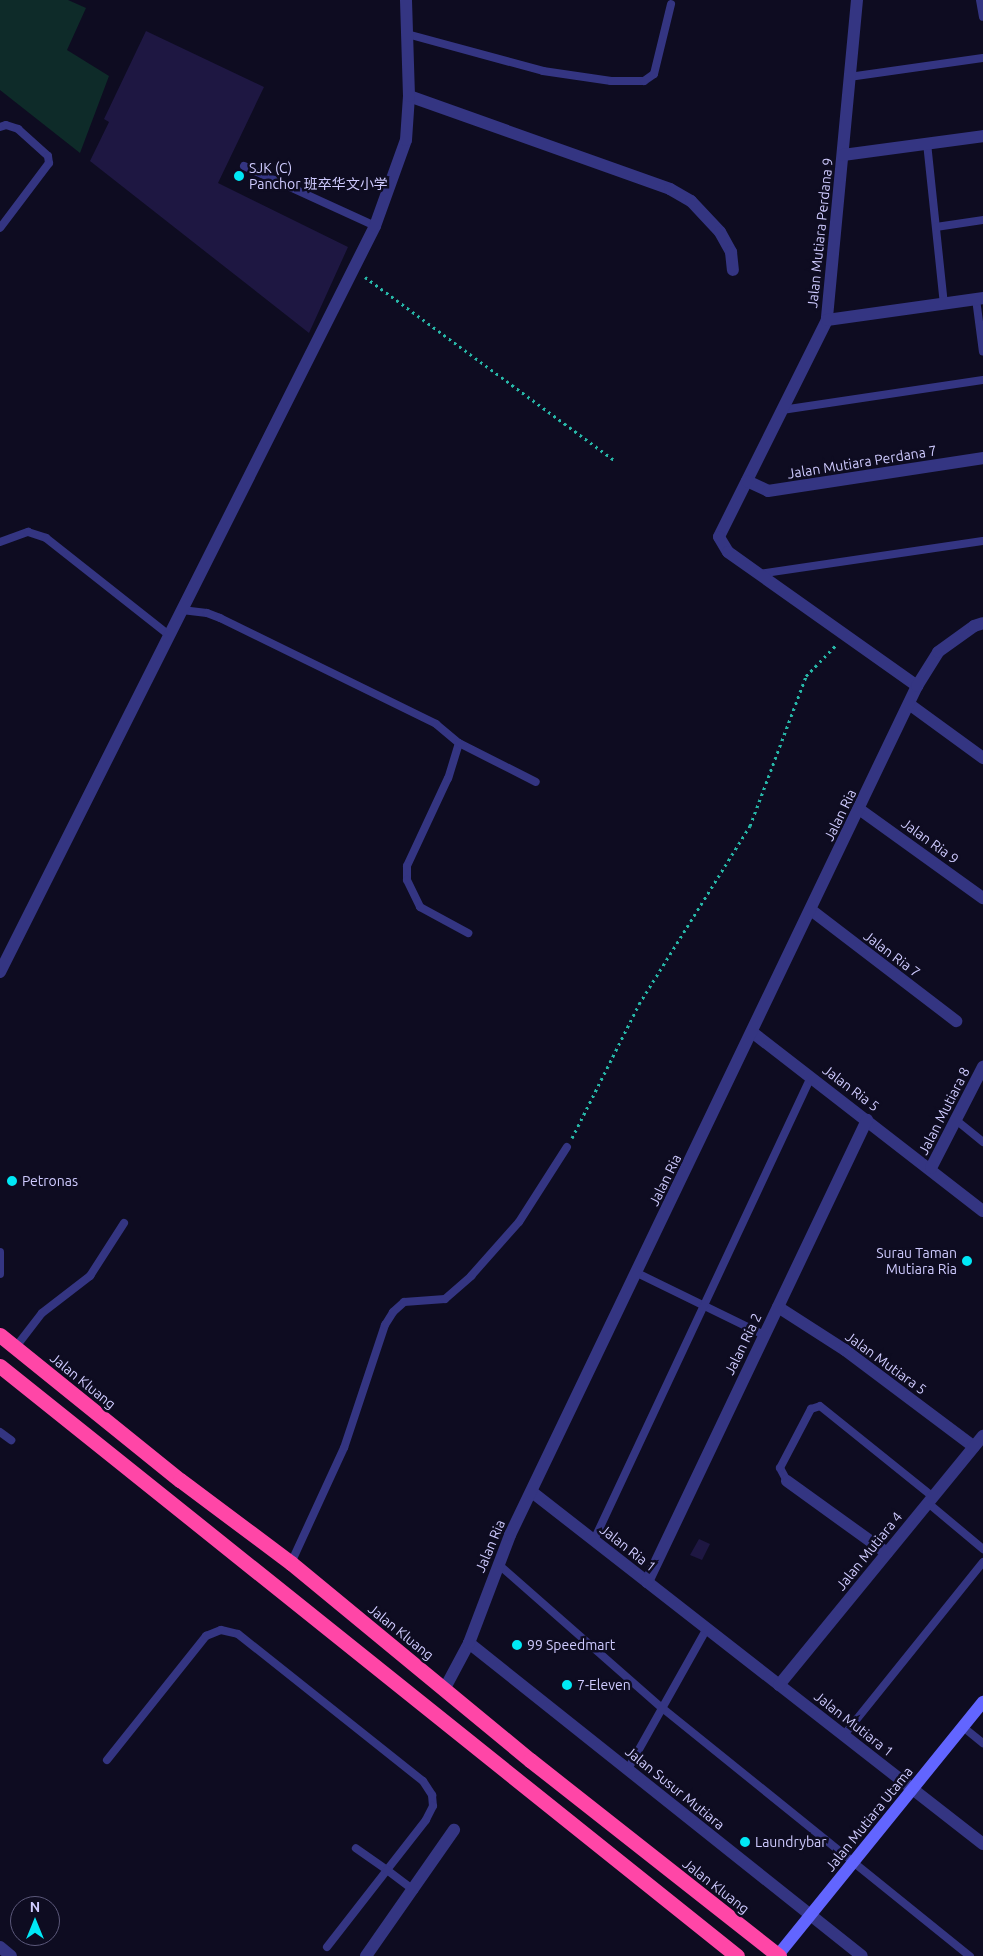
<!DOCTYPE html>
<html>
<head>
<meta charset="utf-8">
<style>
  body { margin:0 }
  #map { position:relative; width:983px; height:1956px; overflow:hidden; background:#0e0c21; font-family:Ubuntu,"Noto Sans SC",sans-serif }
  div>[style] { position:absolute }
  .green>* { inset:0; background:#0e2b29 }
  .building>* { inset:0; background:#1e1742 }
  .path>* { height:3px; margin-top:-1.5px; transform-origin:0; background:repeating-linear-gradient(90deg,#27b7a8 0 2.5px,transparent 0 6.5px) }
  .lane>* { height:8px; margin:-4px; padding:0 4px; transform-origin:4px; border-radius:4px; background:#343582 }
  .street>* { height:12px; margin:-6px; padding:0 6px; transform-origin:6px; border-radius:6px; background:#343582 }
  .secondary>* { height:12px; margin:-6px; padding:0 6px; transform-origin:6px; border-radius:6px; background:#6265ff }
  .highway>* { height:15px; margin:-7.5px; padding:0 7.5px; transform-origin:7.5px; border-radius:7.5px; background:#ff46a7 }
  .dots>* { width:14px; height:14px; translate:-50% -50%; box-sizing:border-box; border:2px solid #0e0c21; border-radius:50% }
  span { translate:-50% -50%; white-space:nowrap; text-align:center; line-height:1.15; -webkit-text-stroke:5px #0e0c21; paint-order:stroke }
  .poi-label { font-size:14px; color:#cfcbff }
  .left { translate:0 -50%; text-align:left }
  .right { translate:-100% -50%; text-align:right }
  .street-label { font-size:14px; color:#cfcbff }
  .north { position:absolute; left:10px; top:1896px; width:50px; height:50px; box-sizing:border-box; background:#0e0c21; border:1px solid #5b587a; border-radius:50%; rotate:0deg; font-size:14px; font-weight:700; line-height:20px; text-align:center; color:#cfcbff }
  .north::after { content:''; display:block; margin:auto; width:18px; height:22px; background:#00e8f6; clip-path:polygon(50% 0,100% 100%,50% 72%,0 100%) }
</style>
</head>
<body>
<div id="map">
  <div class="green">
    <i style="clip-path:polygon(0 0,68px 0,86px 8px,67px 50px,109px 76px,80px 153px,0 90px)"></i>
  </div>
  <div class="building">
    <i style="clip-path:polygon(146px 31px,264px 87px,218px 183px,348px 247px,309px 333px,90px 161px,109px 122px,104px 119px)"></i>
    <i style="clip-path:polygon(699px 1539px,710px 1544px,702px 1560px,690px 1555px)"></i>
  </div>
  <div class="path">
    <i style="left:365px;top:277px;width:309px;rotate:36.3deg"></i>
    <i style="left:572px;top:1138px;width:150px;rotate:-63.4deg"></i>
    <i style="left:639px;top:1004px;width:210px;rotate:-58.1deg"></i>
    <i style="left:750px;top:826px;width:160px;rotate:-69.5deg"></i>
    <i style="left:806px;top:676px;width:43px;rotate:-45.9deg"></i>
  </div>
  <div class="lane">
    <i style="left:980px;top:0;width:17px;rotate:80deg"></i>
    <i style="left:407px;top:34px;width:141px;rotate:15.2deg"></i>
    <i style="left:543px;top:71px;width:69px;rotate:8.4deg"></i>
    <i style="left:611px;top:81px;width:33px"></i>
    <i style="left:644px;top:81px;width:12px;rotate:-35deg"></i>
    <i style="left:654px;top:74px;width:72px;rotate:-76.3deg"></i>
    <i style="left:849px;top:77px;width:135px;rotate:-8.1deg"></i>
    <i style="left:0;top:127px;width:6px;rotate:-18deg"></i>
    <i style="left:6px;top:125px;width:13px;rotate:18deg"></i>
    <i style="left:18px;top:129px;width:40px;rotate:42deg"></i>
    <i style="left:48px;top:156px;width:7px;rotate:82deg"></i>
    <i style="left:49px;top:163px;width:81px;rotate:127deg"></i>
    <i style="left:927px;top:143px;width:162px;rotate:84deg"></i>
    <i style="left:244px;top:166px;width:144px;rotate:24.6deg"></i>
    <i style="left:936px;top:227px;width:48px;rotate:-8.5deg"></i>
    <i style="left:976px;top:299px;width:53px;rotate:82.5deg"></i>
    <i style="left:782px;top:410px;width:203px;rotate:-8.5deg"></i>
    <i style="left:0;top:542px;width:30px;rotate:-20deg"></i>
    <i style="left:28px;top:532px;width:19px;rotate:18deg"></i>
    <i style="left:46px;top:538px;width:158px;rotate:38.3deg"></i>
    <i style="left:759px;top:574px;width:226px;rotate:-8.4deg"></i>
    <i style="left:182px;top:610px;width:25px;rotate:7deg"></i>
    <i style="left:207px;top:613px;width:14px;rotate:21deg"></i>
    <i style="left:220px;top:618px;width:241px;rotate:26.1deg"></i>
    <i style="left:436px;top:724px;width:30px;rotate:40deg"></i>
    <i style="left:459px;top:743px;width:37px;rotate:107deg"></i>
    <i style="left:448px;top:778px;width:97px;rotate:115deg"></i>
    <i style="left:407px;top:866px;width:14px;rotate:90deg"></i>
    <i style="left:407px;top:880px;width:30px;rotate:64deg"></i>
    <i style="left:420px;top:907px;width:55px;rotate:28.4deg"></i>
    <i style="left:459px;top:743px;width:86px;rotate:26.9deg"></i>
    <i style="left:956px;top:1120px;width:35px;rotate:39deg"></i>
    <i style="left:0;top:1252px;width:22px;rotate:90deg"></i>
    <i style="left:637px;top:1273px;width:141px;rotate:26deg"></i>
    <i style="left:15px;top:1348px;width:44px;rotate:-52.4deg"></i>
    <i style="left:42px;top:1313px;width:61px;rotate:-37.6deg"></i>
    <i style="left:90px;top:1276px;width:63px;rotate:-57.3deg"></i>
    <i style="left:0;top:1432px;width:14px;rotate:36deg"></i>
    <i style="left:787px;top:1481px;width:15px;rotate:-118deg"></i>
    <i style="left:780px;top:1468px;width:67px;rotate:-62.3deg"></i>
    <i style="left:811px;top:1409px;width:9px;rotate:-18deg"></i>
    <i style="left:820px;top:1406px;width:145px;rotate:38.8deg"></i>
    <i style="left:928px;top:1503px;width:72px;rotate:39.9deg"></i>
    <i style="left:594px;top:1540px;width:511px;rotate:-64.89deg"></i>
    <i style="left:291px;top:1563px;width:127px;rotate:-65.3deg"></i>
    <i style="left:344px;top:1448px;width:130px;rotate:-71.6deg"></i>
    <i style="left:385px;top:1325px;width:15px;rotate:-58deg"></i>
    <i style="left:393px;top:1312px;width:15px;rotate:-42deg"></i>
    <i style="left:404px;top:1302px;width:41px;rotate:-4.2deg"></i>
    <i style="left:445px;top:1299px;width:35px;rotate:-41deg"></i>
    <i style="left:471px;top:1276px;width:72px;rotate:-48.4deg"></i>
    <i style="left:519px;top:1222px;width:89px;rotate:-57.4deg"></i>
    <i style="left:498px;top:1564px;width:217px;rotate:41.3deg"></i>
    <i style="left:661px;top:1707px;width:397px;rotate:38.9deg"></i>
    <i style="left:963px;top:1727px;width:26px;rotate:39deg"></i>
    <i style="left:844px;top:1735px;width:222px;rotate:-51.2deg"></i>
    <i style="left:107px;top:1760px;width:159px;rotate:-51.4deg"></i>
    <i style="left:206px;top:1636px;width:16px;rotate:-22deg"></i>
    <i style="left:221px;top:1630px;width:17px;rotate:13deg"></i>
    <i style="left:238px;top:1634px;width:236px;rotate:38.5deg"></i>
    <i style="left:423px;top:1781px;width:17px;rotate:57deg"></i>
    <i style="left:432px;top:1795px;width:11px;rotate:85deg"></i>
    <i style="left:433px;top:1806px;width:16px;rotate:117deg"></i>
    <i style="left:426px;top:1820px;width:63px;rotate:128deg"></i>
    <i style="left:387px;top:1870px;width:38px;rotate:-145deg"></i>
    <i style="left:628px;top:1769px;width:162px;rotate:-60.7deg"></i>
    <i style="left:327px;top:1947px;width:98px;rotate:-52.1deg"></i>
    <i style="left:387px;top:1870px;width:34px;rotate:37deg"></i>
  </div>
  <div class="street">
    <i style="left:857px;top:0;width:321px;rotate:95.4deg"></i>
    <i style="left:827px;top:320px;width:242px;rotate:116.5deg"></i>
    <i style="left:719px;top:537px;width:17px;rotate:59deg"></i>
    <i style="left:728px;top:552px;width:232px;rotate:35.3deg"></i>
    <i style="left:409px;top:96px;width:277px;rotate:19.6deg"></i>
    <i style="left:670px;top:189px;width:24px;rotate:30deg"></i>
    <i style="left:691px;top:201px;width:42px;rotate:46.9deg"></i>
    <i style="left:720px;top:232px;width:23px;rotate:61deg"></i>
    <i style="left:731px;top:252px;width:18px;rotate:84deg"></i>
    <i style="left:843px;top:155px;width:141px;rotate:-7.7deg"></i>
    <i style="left:827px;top:320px;width:158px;rotate:-8deg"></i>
    <i style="left:747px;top:481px;width:23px;rotate:25deg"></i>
    <i style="left:768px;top:491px;width:218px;rotate:-8.7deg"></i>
    <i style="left:909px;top:704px;width:92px;rotate:36.1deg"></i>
    <i style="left:859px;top:809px;width:153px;rotate:35.7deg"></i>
    <i style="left:811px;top:910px;width:183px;rotate:37.4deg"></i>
    <i style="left:0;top:972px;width:835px;rotate:-63.31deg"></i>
    <i style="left:375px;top:226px;width:91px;rotate:-70.2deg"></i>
    <i style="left:406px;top:140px;width:44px;rotate:-86.1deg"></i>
    <i style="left:409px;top:96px;width:96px;rotate:-91.8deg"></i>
    <i style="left:752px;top:1032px;width:292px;rotate:37.8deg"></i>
    <i style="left:931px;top:1168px;width:114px;rotate:-62.8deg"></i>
    <i style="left:778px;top:1307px;width:80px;rotate:32.7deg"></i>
    <i style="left:845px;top:1350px;width:161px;rotate:36.9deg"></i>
    <i style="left:787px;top:1481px;width:123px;rotate:35.8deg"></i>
    <i style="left:532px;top:1492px;width:572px;rotate:37.97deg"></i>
    <i style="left:647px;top:1582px;width:512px;rotate:-64.54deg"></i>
    <i style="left:469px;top:1643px;width:502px;rotate:38.54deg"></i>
    <i style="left:779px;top:1685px;width:322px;rotate:-50.7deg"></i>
    <i style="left:445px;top:1688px;width:51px;rotate:-61.9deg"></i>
    <i style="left:469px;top:1643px;width:116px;rotate:-69.2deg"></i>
    <i style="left:510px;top:1535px;width:942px;rotate:-64.39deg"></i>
    <i style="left:917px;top:686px;width:40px;rotate:-58deg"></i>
    <i style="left:938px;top:652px;width:44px;rotate:-35.8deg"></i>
    <i style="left:974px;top:626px;width:9px;rotate:-18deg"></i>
    <i style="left:0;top:1947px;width:14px;rotate:39deg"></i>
    <i style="left:366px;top:1956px;width:154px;rotate:-55.1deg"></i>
  </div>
  <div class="secondary">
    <i style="left:778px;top:1955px;width:326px;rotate:-51deg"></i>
  </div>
  <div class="highway">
    <i style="left:0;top:1335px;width:231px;rotate:38.9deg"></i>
    <i style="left:180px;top:1480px;width:139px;rotate:36.8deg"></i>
    <i style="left:291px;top:1563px;width:310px;rotate:39.5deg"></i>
    <i style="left:530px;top:1760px;width:317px;rotate:38.2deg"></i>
    <i style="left:0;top:1366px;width:944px;rotate:38.68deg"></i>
  </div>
  <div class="dots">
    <i style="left:239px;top:176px;background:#00e8f6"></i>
    <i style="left:12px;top:1181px;background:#00e8f6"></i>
    <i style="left:967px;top:1261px;background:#00e8f6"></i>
    <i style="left:517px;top:1645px;background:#00e8f6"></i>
    <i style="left:567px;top:1685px;background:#00e8f6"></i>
    <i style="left:745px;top:1842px;background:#00e8f6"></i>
  </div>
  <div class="poi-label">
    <span class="left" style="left:249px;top:176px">SJK (C)<br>Panchor 班卒华文小学</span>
    <span class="left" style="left:22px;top:1181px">Petronas</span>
    <span class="right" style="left:957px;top:1261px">Surau Taman<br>Mutiara Ria</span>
    <span class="left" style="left:527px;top:1645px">99 Speedmart</span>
    <span class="left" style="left:577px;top:1685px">7-Eleven</span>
    <span class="left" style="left:755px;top:1842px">Laundrybar</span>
  </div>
  <div class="street-label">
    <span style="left:820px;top:233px;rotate:-84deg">Jalan Mutiara Perdana 9</span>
    <span style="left:862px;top:462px;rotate:-9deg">Jalan Mutiara Perdana 7</span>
    <span style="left:840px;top:815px;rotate:-64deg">Jalan Ria</span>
    <span style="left:930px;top:841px;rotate:36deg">Jalan Ria 9</span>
    <span style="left:892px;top:954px;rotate:37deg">Jalan Ria 7</span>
    <span style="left:851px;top:1088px;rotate:37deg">Jalan Ria 5</span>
    <span style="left:944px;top:1111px;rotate:-63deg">Jalan Mutiara 8</span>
    <span style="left:665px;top:1180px;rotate:-64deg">Jalan Ria</span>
    <span style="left:743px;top:1344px;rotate:-64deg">Jalan Ria 2</span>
    <span style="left:886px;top:1363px;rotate:36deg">Jalan Mutiara 5</span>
    <span style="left:83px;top:1381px;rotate:39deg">Jalan Kluang</span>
    <span style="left:490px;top:1546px;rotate:-67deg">Jalan Ria</span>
    <span style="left:628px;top:1548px;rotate:38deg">Jalan Ria 1</span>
    <span style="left:869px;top:1551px;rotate:-51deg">Jalan Mutiara 4</span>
    <span style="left:401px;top:1632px;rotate:39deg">Jalan Kluang</span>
    <span style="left:854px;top:1724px;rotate:38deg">Jalan Mutiara 1</span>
    <span style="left:675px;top:1788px;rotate:39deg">Jalan Susur Mutiara</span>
    <span style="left:869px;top:1819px;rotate:-51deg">Jalan Mutiara Utama</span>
    <span style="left:716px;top:1886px;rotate:38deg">Jalan Kluang</span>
  </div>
  <div class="north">N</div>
</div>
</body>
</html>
